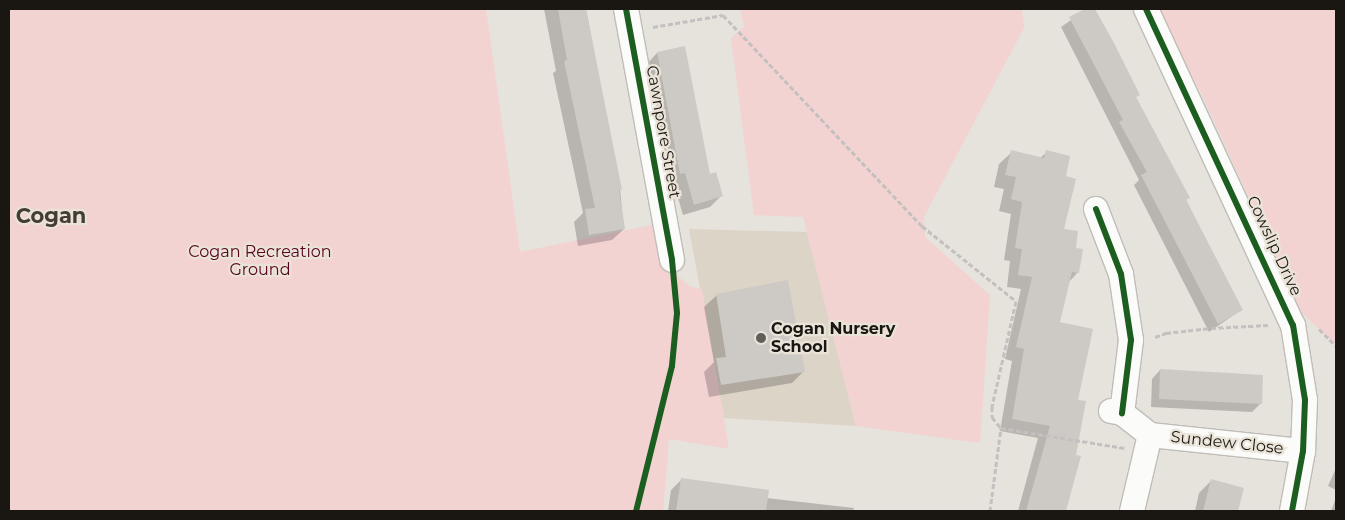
<!DOCTYPE html>
<html>
<head>
<meta charset="utf-8">
<style>
  body { margin:0 }
  #map { position:relative; width:1345px; height:520px; overflow:hidden; background:#e6e2dc; font-family:Montserrat,sans-serif }
  div>[style] { position:absolute }
  .built>* { inset:0; background:#ddd4c8 }
  .green>* { inset:0; background:#f3d2d2 }
  .shadow>* { inset:0; background:#0003 }
  .building>* { inset:0; background:#cdc9c5 }
  .path>* { height:3px; margin-top:-1.5px; transform-origin:0; background:repeating-linear-gradient(90deg,#c3c1c0 0 5px,transparent 0 7.5px) }
  .roads { filter:drop-shadow(1px 0 #c0bdb8) drop-shadow(-1px 0 #c0bdb8) drop-shadow(0 1px #c0bdb8) drop-shadow(0 -1px #c0bdb8) }
  .minor>* { height:24px; margin:-12px; padding:0 12px; transform-origin:12px; border-radius:12px; background:#fbfbfa }
  .cycleway>* { height:6px; margin:-3px; padding:0 3px; transform-origin:3px; border-radius:3px; background:#1b5e20 }
  .dots>* { width:14px; height:14px; translate:-50% -50%; box-sizing:border-box; border:2px solid #eae3d8; border-radius:50% }
  span { translate:-50% -50%; white-space:nowrap; text-align:center; line-height:1.15; -webkit-text-stroke:4.5px #eae3d8; paint-order:stroke }
  .street-label { font-size:16px; color:#1a1713 }
  .park-label { font-size:16px; color:#59021e }
  .poi-label { font-size:16px; color:#1a1713; font-weight:700 }
  .left { translate:0 -50%; text-align:left }
  .district-label { font-size:21px; color:#443d35; font-weight:700 }
  .frame { position:absolute; inset:0; border:10px solid #1a1713; pointer-events:none }
</style>
</head>
<body>
<div id="map">
  <div class="built">
    <i style="clip-path:polygon(689px 229px,807px 232px,856px 426px,724px 418px)"></i>
  </div>
  <div class="green">
    <i style="clip-path:polygon(9px 9px,486px 9px,520px 252px,656px 224px,663px 256px,679px 277px,691px 287px,702px 289px,729px 449px,669px 439px,663px 511px,9px 511px)"></i>
    <i style="clip-path:polygon(740px 9px,1022px 9px,1024px 28px,924px 217px,925px 237px,990px 295px,980px 443px,856px 426px,803px 217px,754px 215px,731px 38px,744px 27px)"></i>
    <i style="clip-path:polygon(1157px 9px,1336px 9px,1336px 345px,1302px 313px,1202px 95px)"></i>
  </div>
  <div class="shadow">
    <i style="clip-path:polygon(544px 9px,586px 9px,620px 189px,624px 229px,612px 240px,578px 246px,574px 222px,583px 213px,553px 73px,556px 71px)"></i>
    <i style="clip-path:polygon(1087px 9px,1093px 9px,1138px 95px,1135px 98px,1241px 310px,1209px 332px,1134px 185px,1139px 180px,1061px 27px)"></i>
    <i style="clip-path:polygon(684px 48px,709px 176px,721px 196px,710px 207px,683px 215px,674px 184px,669px 184px,646px 65px,657px 53px)"></i>
    <i style="clip-path:polygon(1012px 152px,1040px 158px,1047px 152px,1064px 177px,1062px 230px,1074px 249px,1078px 272px,1069px 282px,1059px 323px,1077px 401px,1075px 456px,1080px 457px,1064px 511px,1018px 511px,1038px 438px,1000px 431px,1012px 361px,1005px 359px,1021px 289px,1007px 287px,1010px 261px,1004px 260px,1011px 214px,999px 211px,1004px 189px,994px 187px,999px 164px)"></i>
    <i style="clip-path:polygon(717px 295px,804px 371px,792px 383px,709px 397px,704px 372px,714px 362px,704px 307px)"></i>
    <i style="clip-path:polygon(1160px 370px,1261px 403px,1252px 412px,1151px 407px,1152px 379px)"></i>
    <i style="clip-path:polygon(1336px 468px,1336px 490px,1328px 486px)"></i>
    <i style="clip-path:polygon(681px 480px,766px 498px,854px 508px,853px 511px,668px 511px,671px 490px)"></i>
    <i style="clip-path:polygon(1211px 481px,1243px 489px,1237px 511px,1195px 511px,1199px 493px)"></i>
    <i style="clip-path:polygon(1336px 498px,1336px 511px,1331px 511px)"></i>
  </div>
  <div class="building">
    <i style="clip-path:polygon(558px 9px,586px 9px,622px 190px,619px 190px,625px 229px,589px 235px,585px 209px,595px 208px,564px 61px,567px 60px)"></i>
    <i style="clip-path:polygon(1085px 9px,1095px 9px,1114px 43px,1140px 95px,1136px 97px,1190px 198px,1186px 200px,1243px 310px,1218px 324px,1141px 175px,1147px 172px,1119px 122px,1123px 120px,1069px 17px)"></i>
    <i style="clip-path:polygon(685px 46px,710px 174px,716px 172px,723px 196px,694px 205px,685px 173px,680px 174px,657px 52px)"></i>
    <i style="clip-path:polygon(1011px 150px,1044px 158px,1046px 150px,1070px 156px,1066px 176px,1076px 179px,1064px 229px,1078px 231px,1076px 248px,1083px 249px,1079px 273px,1072px 272px,1060px 322px,1093px 329px,1078px 400px,1086px 401px,1076px 455px,1081px 456px,1066px 511px,1026px 511px,1050px 426px,1012px 419px,1024px 349px,1016px 347px,1032px 277px,1018px 275px,1022px 249px,1015px 248px,1022px 202px,1011px 199px,1016px 177px,1005px 175px)"></i>
    <i style="clip-path:polygon(788px 280px,805px 372px,721px 385px,716px 358px,726px 357px,716px 294px)"></i>
    <i style="clip-path:polygon(1160px 369px,1263px 375px,1262px 404px,1159px 399px)"></i>
    <i style="clip-path:polygon(681px 478px,769px 490px,766px 511px,676px 511px)"></i>
    <i style="clip-path:polygon(1211px 479px,1244px 488px,1238px 511px,1203px 511px)"></i>
  </div>
  <div class="path">
    <i style="left:653px;top:27px;width:71px;rotate:-9.7deg"></i>
    <i style="left:723px;top:15px;width:290px;rotate:46.7deg"></i>
    <i style="left:922px;top:226px;width:120px;rotate:38.6deg"></i>
    <i style="left:1016px;top:301px;width:109px;rotate:102.8deg"></i>
    <i style="left:992px;top:407px;width:10px;rotate:90deg"></i>
    <i style="left:992px;top:417px;width:14px;rotate:51deg"></i>
    <i style="left:1001px;top:428px;width:125px;rotate:9.2deg"></i>
    <i style="left:1319px;top:329px;width:24px;rotate:45deg"></i>
    <i style="left:1155px;top:337px;width:12px;rotate:-20deg"></i>
    <i style="left:1166px;top:333px;width:45px;rotate:-6.3deg"></i>
    <i style="left:1211px;top:328px;width:57px;rotate:-3deg"></i>
    <i style="left:990px;top:511px;width:84px;rotate:-82.5deg"></i>
  </div>
  <div class="roads">
    <div class="minor">
      <i style="left:626px;top:9px;width:255px;rotate:79.6deg"></i>
      <i style="left:1146px;top:9px;width:349px;rotate:65.1deg"></i>
      <i style="left:1293px;top:325px;width:76px;rotate:80.9deg"></i>
      <i style="left:1305px;top:400px;width:51px;rotate:92.2deg"></i>
      <i style="left:1303px;top:451px;width:61px;rotate:100.4deg"></i>
      <i style="left:1096px;top:209px;width:70px;rotate:69deg"></i>
      <i style="left:1121px;top:274px;width:67px;rotate:81.4deg"></i>
      <i style="left:1131px;top:340px;width:74px;rotate:97deg"></i>
      <i style="left:1111px;top:411px;width:11px;rotate:10deg"></i>
      <i style="left:1122px;top:413px;width:36px;rotate:38deg"></i>
      <i style="left:1150px;top:435px;width:154px;rotate:6deg"></i>
      <i style="left:1132px;top:511px;width:78px;rotate:-76.7deg"></i>
    </div>
  </div>
  <div class="cycleway">
    <i style="left:626px;top:9px;width:255px;rotate:79.6deg"></i>
    <i style="left:672px;top:260px;width:53px;rotate:84.6deg"></i>
    <i style="left:677px;top:313px;width:53px;rotate:95.4deg"></i>
    <i style="left:672px;top:366px;width:149px;rotate:103.9deg"></i>
    <i style="left:1146px;top:9px;width:349px;rotate:65.1deg"></i>
    <i style="left:1293px;top:325px;width:76px;rotate:80.9deg"></i>
    <i style="left:1305px;top:400px;width:51px;rotate:92.2deg"></i>
    <i style="left:1303px;top:451px;width:61px;rotate:100.4deg"></i>
    <i style="left:1096px;top:209px;width:70px;rotate:69deg"></i>
    <i style="left:1121px;top:274px;width:67px;rotate:81.4deg"></i>
    <i style="left:1131px;top:340px;width:74px;rotate:97deg"></i>
  </div>
  <div class="dots">
    <i style="left:761px;top:338px;background:#615e59"></i>
  </div>
  <div class="street-label">
    <span style="left:663px;top:132px;rotate:80deg">Cawnpore Street</span>
    <span style="left:1274px;top:246px;rotate:65deg">Cowslip Drive</span>
    <span style="left:1227px;top:443px;rotate:6deg">Sundew Close</span>
  </div>
  <div class="park-label">
    <span style="left:260px;top:261px">Cogan Recreation<br>Ground</span>
  </div>
  <div class="poi-label">
    <span class="left" style="left:771px;top:338px">Cogan Nursery<br>School</span>
  </div>
  <div class="district-label">
    <span style="left:51px;top:216px">Cogan</span>
  </div>
  <div class="frame"></div>
</div>
</body>
</html>
